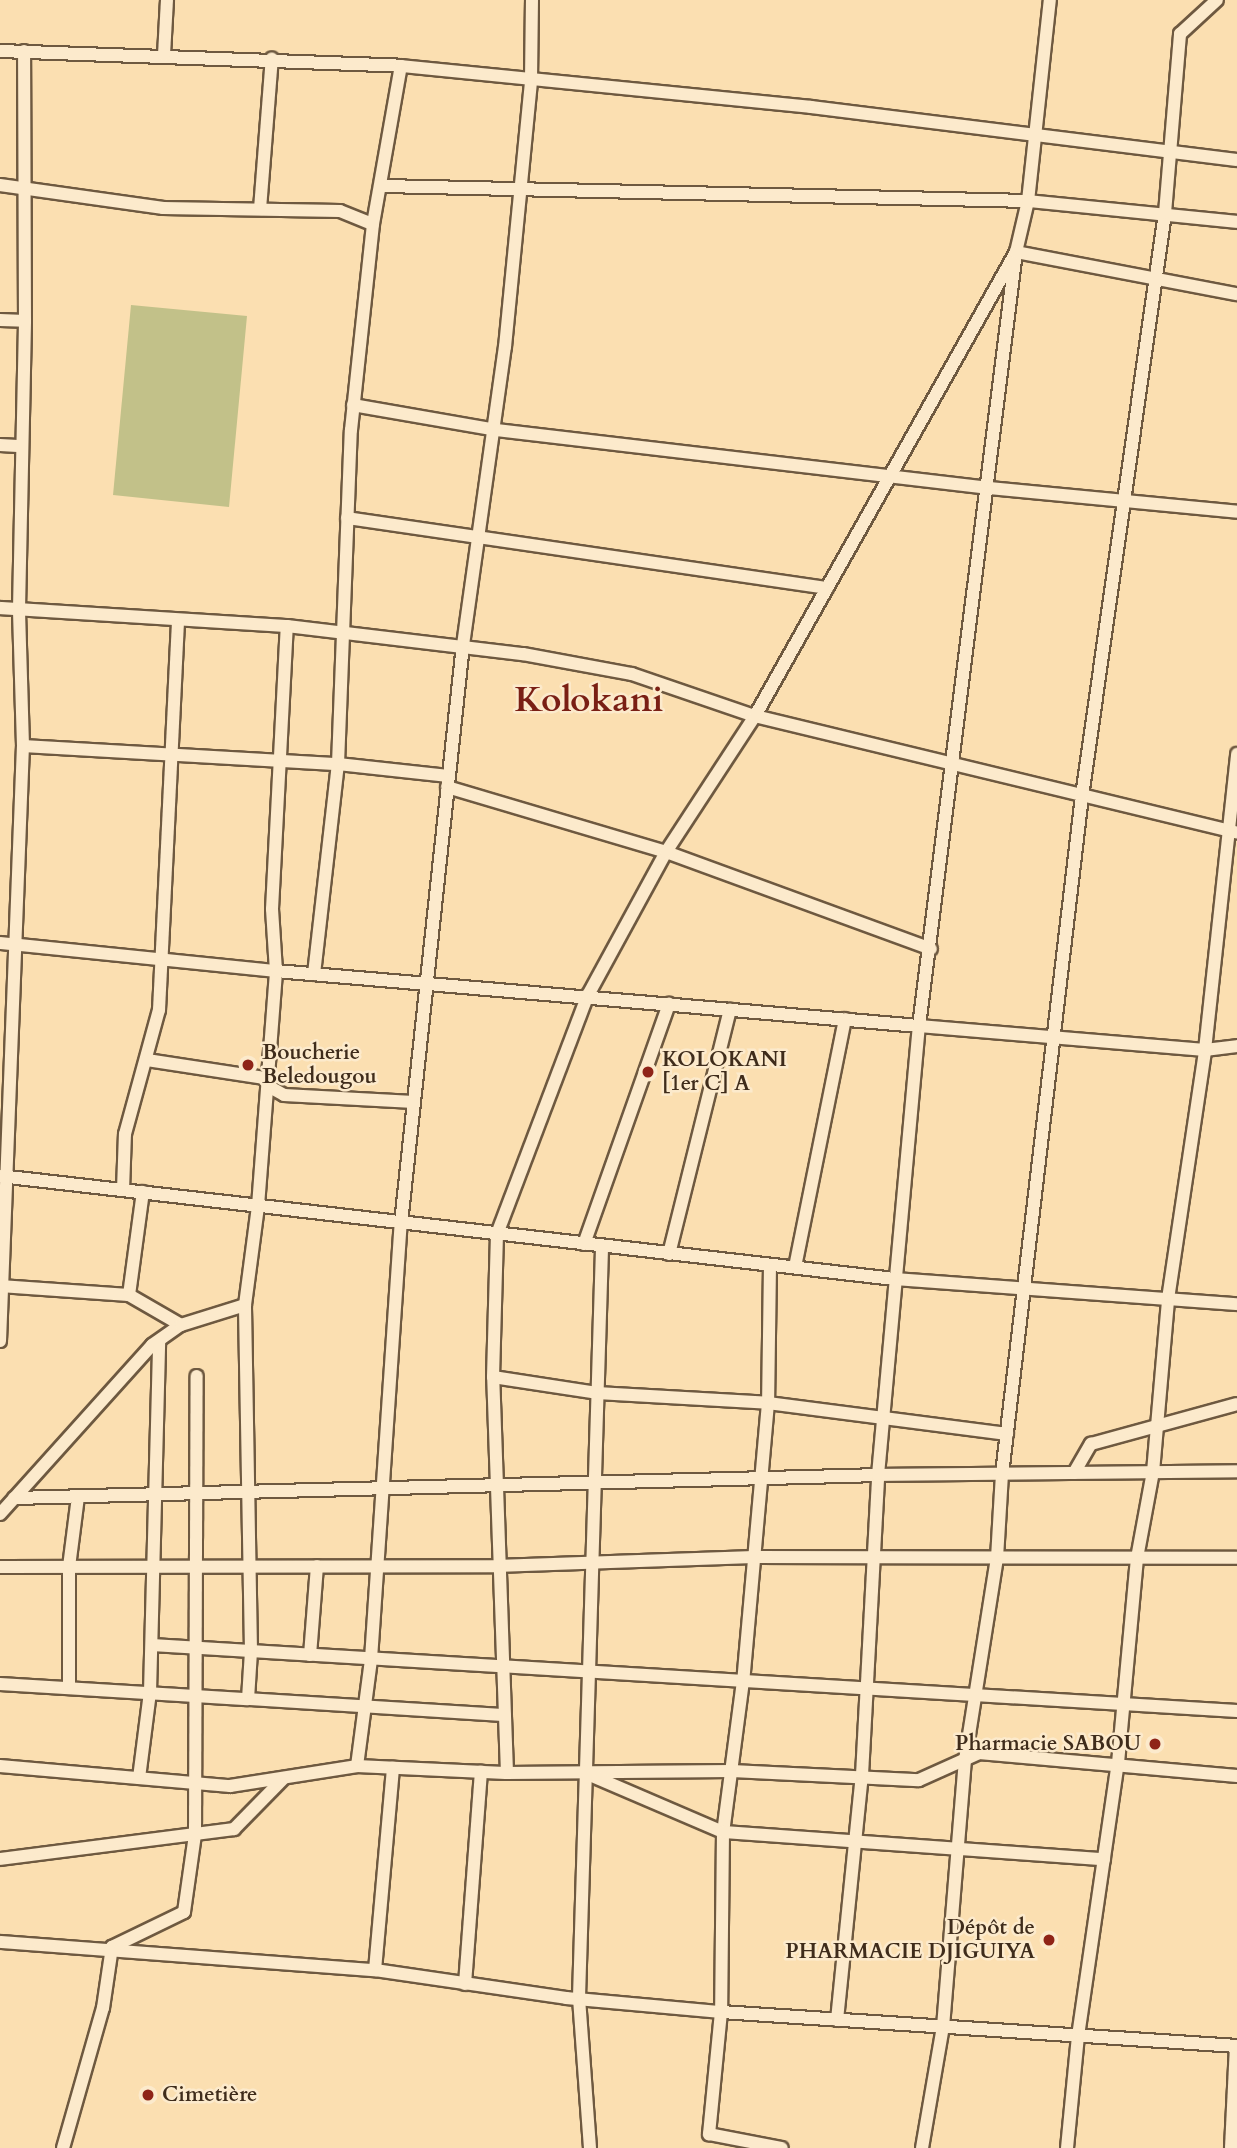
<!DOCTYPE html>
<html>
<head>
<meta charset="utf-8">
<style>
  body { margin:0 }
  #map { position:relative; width:1237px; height:2148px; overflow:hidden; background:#fbdfb1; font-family:Cardo,serif }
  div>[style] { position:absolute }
  .green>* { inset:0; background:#c2c189 }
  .roads { filter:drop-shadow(2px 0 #6e5940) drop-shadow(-2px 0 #6e5940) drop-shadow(0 2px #6e5940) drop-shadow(0 -2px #6e5940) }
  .minor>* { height:12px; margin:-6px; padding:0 6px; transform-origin:6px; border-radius:6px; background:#fceacc }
  .dots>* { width:19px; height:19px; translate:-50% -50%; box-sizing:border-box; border:4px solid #fceacc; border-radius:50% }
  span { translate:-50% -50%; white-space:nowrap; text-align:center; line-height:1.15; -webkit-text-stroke:5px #fceacc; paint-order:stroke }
  .poi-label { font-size:21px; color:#3f2c1b; font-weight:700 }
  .left { translate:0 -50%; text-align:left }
  .right { translate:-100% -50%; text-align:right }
  .town-label { font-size:35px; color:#7a1f14; font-weight:700 }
</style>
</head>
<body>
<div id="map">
  <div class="green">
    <i style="clip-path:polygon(131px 305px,247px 316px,229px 507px,113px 495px)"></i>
  </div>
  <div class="roads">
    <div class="minor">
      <i style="left:0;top:51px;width:401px;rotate:2.1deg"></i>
      <i style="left:401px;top:66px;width:412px;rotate:5.7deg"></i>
      <i style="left:811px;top:107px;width:429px;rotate:7.1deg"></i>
      <i style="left:164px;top:55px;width:55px;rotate:-86.9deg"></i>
      <i style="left:0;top:185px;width:165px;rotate:8deg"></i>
      <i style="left:163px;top:208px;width:177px;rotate:1deg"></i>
      <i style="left:340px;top:211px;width:35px;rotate:22deg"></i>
      <i style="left:383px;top:186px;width:645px;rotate:1.33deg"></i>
      <i style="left:1028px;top:201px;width:210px;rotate:5.7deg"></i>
      <i style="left:260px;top:209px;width:151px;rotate:-85.5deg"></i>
      <i style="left:0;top:320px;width:25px;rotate:2deg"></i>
      <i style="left:353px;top:405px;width:145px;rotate:9.9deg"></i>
      <i style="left:496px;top:430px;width:497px;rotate:6.7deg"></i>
      <i style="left:990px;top:488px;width:248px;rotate:5.5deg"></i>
      <i style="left:0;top:445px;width:22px;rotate:3deg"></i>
      <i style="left:347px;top:518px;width:485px;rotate:8.3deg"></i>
      <i style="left:0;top:608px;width:288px;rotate:3.6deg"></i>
      <i style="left:287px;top:626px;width:238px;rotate:6.8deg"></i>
      <i style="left:523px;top:654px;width:111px;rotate:10.4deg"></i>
      <i style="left:632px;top:674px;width:130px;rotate:18.9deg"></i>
      <i style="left:755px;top:716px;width:496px;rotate:13.6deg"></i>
      <i style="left:23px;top:746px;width:316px;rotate:3.3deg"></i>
      <i style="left:338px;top:764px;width:111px;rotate:6.2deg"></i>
      <i style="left:447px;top:787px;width:228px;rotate:16.5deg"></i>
      <i style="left:666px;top:852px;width:282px;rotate:20.1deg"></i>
      <i style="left:0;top:943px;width:277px;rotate:5.8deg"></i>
      <i style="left:276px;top:971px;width:645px;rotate:4.89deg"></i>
      <i style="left:919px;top:1026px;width:287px;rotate:4.8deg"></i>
      <i style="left:1205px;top:1050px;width:32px;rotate:-7deg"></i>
      <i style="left:314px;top:974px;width:211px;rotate:-83.5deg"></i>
      <i style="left:338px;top:764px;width:334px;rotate:-87.8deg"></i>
      <i style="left:351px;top:430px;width:207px;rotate:-83.9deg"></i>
      <i style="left:373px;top:224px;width:160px;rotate:-80deg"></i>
      <i style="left:147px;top:1060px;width:119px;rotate:8.7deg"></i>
      <i style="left:265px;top:1078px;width:9px;rotate:69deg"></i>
      <i style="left:268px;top:1086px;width:18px;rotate:29deg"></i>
      <i style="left:284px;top:1095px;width:130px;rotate:3.1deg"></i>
      <i style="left:0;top:1176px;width:900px;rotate:6.57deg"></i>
      <i style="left:894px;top:1279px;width:344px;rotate:4.2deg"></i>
      <i style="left:123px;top:1190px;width:56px;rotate:-88deg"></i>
      <i style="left:125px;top:1134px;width:129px;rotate:-74.7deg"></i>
      <i style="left:159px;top:1010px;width:390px;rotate:-87.2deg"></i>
      <i style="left:584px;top:1244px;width:255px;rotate:-70.5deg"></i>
      <i style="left:669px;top:1254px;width:252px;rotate:-76deg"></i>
      <i style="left:770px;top:1265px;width:138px;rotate:90.8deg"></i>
      <i style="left:768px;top:1403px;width:279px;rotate:95.1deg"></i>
      <i style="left:743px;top:1681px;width:152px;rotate:97.5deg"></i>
      <i style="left:723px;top:1832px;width:180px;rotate:90.6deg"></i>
      <i style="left:721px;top:2012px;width:123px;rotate:95.6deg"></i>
      <i style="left:709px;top:2134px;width:74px;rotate:10.9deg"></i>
      <i style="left:795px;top:1267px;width:253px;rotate:-78.6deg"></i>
      <i style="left:0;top:1286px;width:129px;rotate:4deg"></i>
      <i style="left:129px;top:1295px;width:60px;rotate:30deg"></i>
      <i style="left:129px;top:1295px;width:104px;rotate:-82.3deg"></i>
      <i style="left:0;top:1341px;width:595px;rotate:-87.79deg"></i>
      <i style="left:23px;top:746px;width:137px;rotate:-91.7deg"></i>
      <i style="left:19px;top:609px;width:288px;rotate:-88.8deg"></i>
      <i style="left:25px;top:321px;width:270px;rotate:-90.2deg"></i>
      <i style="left:493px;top:1377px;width:105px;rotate:8.7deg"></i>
      <i style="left:597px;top:1393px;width:171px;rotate:3.3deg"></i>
      <i style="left:768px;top:1403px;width:241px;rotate:7.4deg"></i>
      <i style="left:1074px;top:1473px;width:34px;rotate:-60deg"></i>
      <i style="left:1091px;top:1444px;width:151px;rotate:-15.3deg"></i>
      <i style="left:14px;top:1498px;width:864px;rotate:-1.52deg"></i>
      <i style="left:878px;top:1475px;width:359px;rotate:-0.6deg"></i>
      <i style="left:0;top:1514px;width:227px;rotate:-48deg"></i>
      <i style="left:152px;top:1345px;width:35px;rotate:-35deg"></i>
      <i style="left:181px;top:1325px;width:67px;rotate:-17.4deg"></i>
      <i style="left:0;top:1567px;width:499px;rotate:-0.1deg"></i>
      <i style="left:499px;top:1566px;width:255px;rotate:-2deg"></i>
      <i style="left:754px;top:1557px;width:483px;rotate:0.1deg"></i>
      <i style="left:152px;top:1645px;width:1087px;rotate:3.48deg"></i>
      <i style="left:310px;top:1655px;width:89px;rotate:-85.5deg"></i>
      <i style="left:0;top:1684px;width:248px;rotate:3.5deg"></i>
      <i style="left:248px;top:1699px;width:48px;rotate:-86.4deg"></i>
      <i style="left:251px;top:1651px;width:346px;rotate:-91deg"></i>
      <i style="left:245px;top:1305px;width:100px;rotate:-82.5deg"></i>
      <i style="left:258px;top:1206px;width:236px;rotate:-85.6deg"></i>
      <i style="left:276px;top:971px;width:62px;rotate:-93.7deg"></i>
      <i style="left:272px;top:909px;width:283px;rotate:-87deg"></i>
      <i style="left:69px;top:1688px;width:121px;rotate:-90deg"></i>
      <i style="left:69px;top:1567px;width:71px;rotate:-82.7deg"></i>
      <i style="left:248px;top:1699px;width:257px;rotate:3.6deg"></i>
      <i style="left:0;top:1766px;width:231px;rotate:5deg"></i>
      <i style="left:230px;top:1786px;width:129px;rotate:-8.9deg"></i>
      <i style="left:357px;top:1766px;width:150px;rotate:2.7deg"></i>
      <i style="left:507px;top:1773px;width:225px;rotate:-0.5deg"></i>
      <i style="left:732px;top:1771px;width:187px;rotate:2.8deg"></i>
      <i style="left:919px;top:1780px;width:66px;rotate:-24.2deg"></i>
      <i style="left:979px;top:1753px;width:259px;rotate:5.1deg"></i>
      <i style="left:357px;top:1766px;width:108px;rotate:-82.5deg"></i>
      <i style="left:371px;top:1659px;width:437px;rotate:-86.1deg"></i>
      <i style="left:401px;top:1223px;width:581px;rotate:-83.88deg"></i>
      <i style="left:463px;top:645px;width:301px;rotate:-82deg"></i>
      <i style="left:505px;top:347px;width:268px;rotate:-84.4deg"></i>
      <i style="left:531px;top:80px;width:80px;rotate:-89.3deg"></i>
      <i style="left:507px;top:1773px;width:396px;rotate:-92deg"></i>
      <i style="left:493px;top:1377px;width:143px;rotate:-88.4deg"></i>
      <i style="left:497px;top:1234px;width:256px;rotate:-69.2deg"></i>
      <i style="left:588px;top:995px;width:163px;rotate:-61.4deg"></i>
      <i style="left:666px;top:852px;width:163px;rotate:-56.8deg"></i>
      <i style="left:755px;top:716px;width:532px;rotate:-60.64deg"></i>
      <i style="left:1016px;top:252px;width:52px;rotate:-76.8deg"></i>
      <i style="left:1028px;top:201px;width:202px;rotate:-83.8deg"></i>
      <i style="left:590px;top:1775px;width:145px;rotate:23.2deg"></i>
      <i style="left:723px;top:1832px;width:382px;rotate:4.1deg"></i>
      <i style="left:139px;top:1778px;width:87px;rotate:-82.7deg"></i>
      <i style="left:150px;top:1692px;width:351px;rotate:-88.5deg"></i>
      <i style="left:0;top:1859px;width:236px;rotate:-7.3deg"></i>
      <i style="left:234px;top:1829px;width:71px;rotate:-45.6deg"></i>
      <i style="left:0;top:1942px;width:376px;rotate:4.3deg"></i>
      <i style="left:375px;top:1970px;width:193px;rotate:8.3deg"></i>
      <i style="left:566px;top:1998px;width:156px;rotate:5.2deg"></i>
      <i style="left:721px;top:2012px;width:517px;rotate:3.77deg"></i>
      <i style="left:375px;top:1970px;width:203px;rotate:-84.9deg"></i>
      <i style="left:465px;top:1984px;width:213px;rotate:-85.7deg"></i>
      <i style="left:837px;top:2020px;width:246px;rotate:-84.2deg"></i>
      <i style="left:862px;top:1775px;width:300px;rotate:-86.9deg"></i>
      <i style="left:878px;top:1475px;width:451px;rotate:-84.8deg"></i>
      <i style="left:919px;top:1026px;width:780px;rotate:-82.86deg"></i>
      <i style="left:1016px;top:252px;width:225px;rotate:10.8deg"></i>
      <i style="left:63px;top:2148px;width:146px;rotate:-74.1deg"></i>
      <i style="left:103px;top:2008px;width:62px;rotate:-81.6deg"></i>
      <i style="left:112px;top:1947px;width:80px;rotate:-25.9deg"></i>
      <i style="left:184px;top:1912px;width:78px;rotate:-81.9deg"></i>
      <i style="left:195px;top:1835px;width:459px;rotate:-89.8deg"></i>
      <i style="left:590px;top:2148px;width:151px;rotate:-94.2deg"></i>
      <i style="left:579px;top:1997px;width:749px;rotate:-88.24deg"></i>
      <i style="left:922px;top:2148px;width:123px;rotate:-80.2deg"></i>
      <i style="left:943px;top:2027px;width:268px;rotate:-85.3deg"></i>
      <i style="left:965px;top:1760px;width:205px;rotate:-81deg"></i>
      <i style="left:997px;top:1558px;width:84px;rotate:-86.6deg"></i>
      <i style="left:1002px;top:1474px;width:683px;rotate:-83.27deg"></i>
      <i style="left:1082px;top:796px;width:589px;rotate:-81.9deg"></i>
      <i style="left:1165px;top:213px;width:180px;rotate:-85.2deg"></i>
      <i style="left:1180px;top:34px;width:50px;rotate:-42.6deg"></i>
      <i style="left:1067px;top:2148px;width:113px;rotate:-84.4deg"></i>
      <i style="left:1078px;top:2036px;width:276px;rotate:-81.7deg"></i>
      <i style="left:1118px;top:1763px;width:206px;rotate:-84.7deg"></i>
      <i style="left:1137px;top:1558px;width:87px;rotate:-79.5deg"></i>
      <i style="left:1153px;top:1472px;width:174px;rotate:-85deg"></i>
      <i style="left:1168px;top:1299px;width:252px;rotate:-81.5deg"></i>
      <i style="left:1205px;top:1050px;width:298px;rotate:-83.8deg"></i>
      <i style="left:1231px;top:2148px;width:102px;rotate:-87.2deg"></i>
    </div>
  </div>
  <div class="dots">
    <i style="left:248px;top:1065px;background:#8f2418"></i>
    <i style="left:648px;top:1072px;background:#8f2418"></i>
    <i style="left:1155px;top:1744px;background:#8f2418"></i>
    <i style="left:1049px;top:1940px;background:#8f2418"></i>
    <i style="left:148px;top:2095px;background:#8f2418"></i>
  </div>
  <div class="poi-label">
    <span class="left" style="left:262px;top:1065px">Boucherie<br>Beledougou</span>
    <span class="left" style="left:662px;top:1072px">KOLOKANI<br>[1er C] A</span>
    <span class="right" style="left:1141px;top:1744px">Pharmacie SABOU</span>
    <span class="right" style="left:1035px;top:1940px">Dépôt de<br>PHARMACIE DJIGUIYA</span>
    <span class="left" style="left:162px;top:2095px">Cimetière</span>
  </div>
  <div class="town-label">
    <span style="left:589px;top:700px">Kolokani</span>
  </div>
</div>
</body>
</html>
